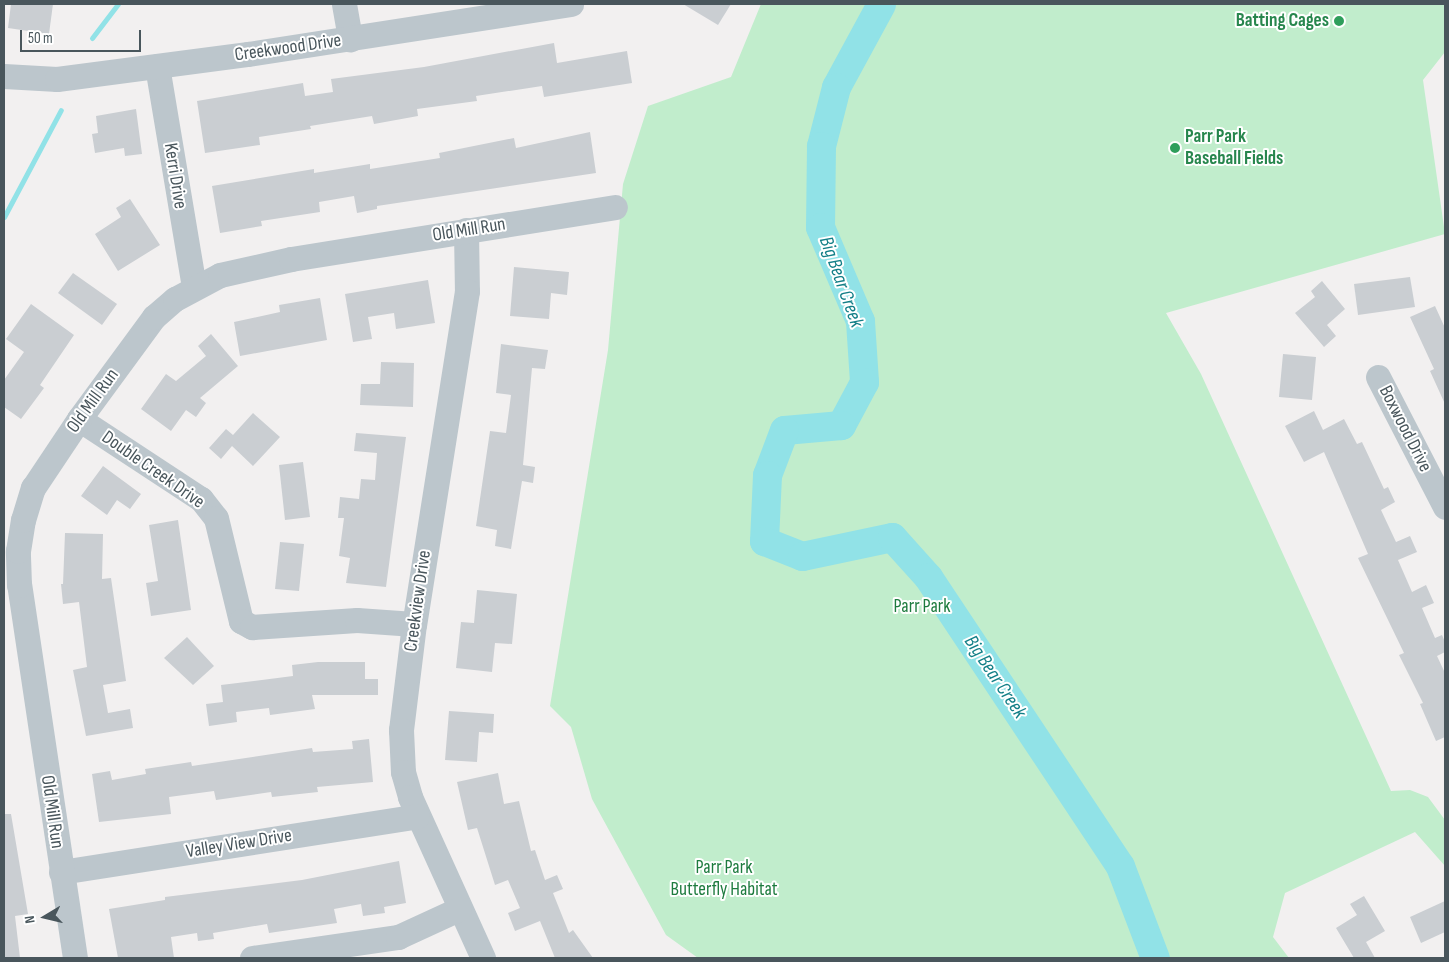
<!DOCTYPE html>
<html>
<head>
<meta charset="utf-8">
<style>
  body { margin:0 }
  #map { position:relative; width:1449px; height:962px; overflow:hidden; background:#f2f0f0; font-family:"Sofia Sans Condensed",sans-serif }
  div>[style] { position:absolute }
  .green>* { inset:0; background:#c1edcc }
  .stream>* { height:5px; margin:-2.5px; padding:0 2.5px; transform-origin:2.5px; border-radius:2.5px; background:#91e2e7 }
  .river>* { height:29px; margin:-14.5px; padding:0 14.5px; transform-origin:14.5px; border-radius:14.5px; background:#91e2e7 }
  .building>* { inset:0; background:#caced2 }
  .minor>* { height:25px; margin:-12.5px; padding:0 12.5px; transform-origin:12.5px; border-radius:12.5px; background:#bcc6cc }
  .dots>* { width:14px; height:14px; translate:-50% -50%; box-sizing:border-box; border:2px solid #fff; border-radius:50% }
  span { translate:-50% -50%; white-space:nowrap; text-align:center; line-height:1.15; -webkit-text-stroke:4px #fff; paint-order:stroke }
  .leisure-label { font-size:19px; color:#27864d; font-weight:700 }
  .right { translate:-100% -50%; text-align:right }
  .left { translate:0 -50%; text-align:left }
  .street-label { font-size:19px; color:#49565c }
  .park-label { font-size:19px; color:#1d7b3e }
  .water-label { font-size:20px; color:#137f87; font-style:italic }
  .frame { position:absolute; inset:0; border:5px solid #49565c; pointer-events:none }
  .north { position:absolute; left:20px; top:892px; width:50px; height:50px; -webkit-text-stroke:4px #fff; paint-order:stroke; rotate:261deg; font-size:14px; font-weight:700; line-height:20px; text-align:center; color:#49565c }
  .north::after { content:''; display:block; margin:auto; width:18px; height:22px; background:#49565c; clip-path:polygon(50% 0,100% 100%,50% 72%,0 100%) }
  .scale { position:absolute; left:20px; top:30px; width:121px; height:22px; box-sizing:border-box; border:2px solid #49565c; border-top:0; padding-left:6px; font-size:15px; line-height:18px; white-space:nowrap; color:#49565c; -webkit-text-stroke:4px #fff; paint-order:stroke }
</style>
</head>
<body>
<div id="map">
  <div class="green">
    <i style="clip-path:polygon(761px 4px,1445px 4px,1445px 52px,1423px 80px,1445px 234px,1166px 313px,1201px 374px,1391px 791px,1410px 790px,1428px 797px,1445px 820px,1445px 866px,1415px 832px,1285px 893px,1273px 937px,1289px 958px,698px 958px,666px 935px,592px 799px,571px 727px,550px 706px,608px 350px,623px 184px,648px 106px,731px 77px)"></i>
  </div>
  <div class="stream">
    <i style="left:92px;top:38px;width:43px;rotate:-52.6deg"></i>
    <i style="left:4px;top:217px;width:121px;rotate:-62deg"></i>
  </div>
  <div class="river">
    <i style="left:881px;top:4px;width:94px;rotate:118.5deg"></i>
    <i style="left:836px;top:87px;width:61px;rotate:104.3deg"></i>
    <i style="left:821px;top:146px;width:81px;rotate:90.7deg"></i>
    <i style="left:820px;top:227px;width:102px;rotate:66.9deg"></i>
    <i style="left:860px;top:321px;width:61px;rotate:86.2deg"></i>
    <i style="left:864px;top:382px;width:49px;rotate:118.1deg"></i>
    <i style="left:841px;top:425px;width:57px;rotate:175deg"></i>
    <i style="left:784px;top:430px;width:48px;rotate:110.7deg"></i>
    <i style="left:767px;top:475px;width:66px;rotate:92.6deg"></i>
    <i style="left:764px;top:541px;width:41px;rotate:21.5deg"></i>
    <i style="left:802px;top:556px;width:92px;rotate:-11.9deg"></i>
    <i style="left:892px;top:537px;width:54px;rotate:48deg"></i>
    <i style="left:928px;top:577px;width:347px;rotate:56.4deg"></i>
    <i style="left:1120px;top:866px;width:98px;rotate:69.2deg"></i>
  </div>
  <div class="building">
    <i style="clip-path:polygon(11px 4px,53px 4px,49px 34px,8px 28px)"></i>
    <i style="clip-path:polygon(683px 4px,731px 4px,718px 25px)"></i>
    <i style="clip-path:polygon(554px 43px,557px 63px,627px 51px,632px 83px,544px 97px,542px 86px,476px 96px,477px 101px,417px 109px,418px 116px,374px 124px,372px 116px,310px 126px,311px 129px,259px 137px,260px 145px,205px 153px,197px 101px,303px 83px,305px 96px,333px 92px,331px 79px,424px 67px)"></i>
    <i style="clip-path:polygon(136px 109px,142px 154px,125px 156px,124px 148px,95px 153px,92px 134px,98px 133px,96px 116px)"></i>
    <i style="clip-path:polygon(590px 132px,596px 173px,377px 206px,377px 209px,357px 213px,354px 196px,319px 202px,320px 212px,261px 221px,262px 226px,220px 233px,212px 186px,314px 169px,314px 173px,370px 164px,370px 169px,440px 158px,439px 153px,514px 138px,516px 148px)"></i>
    <i style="clip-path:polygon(130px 199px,160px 245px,118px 271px,95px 234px,121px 217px,116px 208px)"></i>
    <i style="clip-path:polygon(514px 267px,569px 272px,567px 295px,551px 293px,549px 319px,510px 316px)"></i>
    <i style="clip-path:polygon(73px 273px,117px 304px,102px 325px,58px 293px)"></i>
    <i style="clip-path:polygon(1410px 277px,1415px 307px,1358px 315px,1354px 284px)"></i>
    <i style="clip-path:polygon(428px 280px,435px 323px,396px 329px,394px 313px,368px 317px,372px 339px,353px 342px,345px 294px)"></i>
    <i style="clip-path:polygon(1322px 281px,1345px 309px,1327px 325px,1336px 336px,1324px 347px,1295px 313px,1315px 297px,1311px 291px)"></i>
    <i style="clip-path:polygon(320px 298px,327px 340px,240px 356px,234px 322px,280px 312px,279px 305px)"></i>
    <i style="clip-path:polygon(31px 304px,74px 335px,40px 385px,44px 388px,21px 419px,4px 407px,4px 380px,24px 352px,6px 339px)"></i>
    <i style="clip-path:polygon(1435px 306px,1445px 328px,1445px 404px,1430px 371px,1434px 369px,1410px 317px)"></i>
    <i style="clip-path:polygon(211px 334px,238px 366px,200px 398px,206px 403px,196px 417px,186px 410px,171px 431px,141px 409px,166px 374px,176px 381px,206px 356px,198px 346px)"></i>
    <i style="clip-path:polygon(501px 344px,548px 350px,545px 369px,532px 368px,523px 465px,535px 467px,533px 483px,522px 481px,511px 549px,495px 546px,497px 530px,476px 526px,490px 431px,506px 433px,511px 395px,496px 393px)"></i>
    <i style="clip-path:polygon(1283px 354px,1316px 357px,1312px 400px,1279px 397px)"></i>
    <i style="clip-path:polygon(381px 362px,414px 363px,413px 407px,360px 405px,361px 384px,380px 384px)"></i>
    <i style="clip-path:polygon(1314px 411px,1323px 430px,1344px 419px,1357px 444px,1362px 442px,1384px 489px,1388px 487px,1395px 502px,1381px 510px,1396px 542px,1410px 536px,1417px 552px,1398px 560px,1412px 592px,1426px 585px,1434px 603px,1422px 608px,1435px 638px,1442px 635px,1445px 642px,1445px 652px,1437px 656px,1445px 673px,1445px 737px,1436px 741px,1420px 704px,1423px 703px,1399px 655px,1404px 653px,1358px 558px,1368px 554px,1324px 452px,1304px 462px,1285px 426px)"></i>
    <i style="clip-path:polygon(253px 413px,280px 437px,253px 466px,232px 446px,221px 459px,209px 448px,226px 429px,233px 435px)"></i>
    <i style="clip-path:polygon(356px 433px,406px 437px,386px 587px,346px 583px,350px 558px,339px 556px,344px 518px,338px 518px,340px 497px,359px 499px,361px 479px,375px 480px,377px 453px,354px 451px)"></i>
    <i style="clip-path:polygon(303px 462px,310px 517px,285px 520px,279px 465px)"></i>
    <i style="clip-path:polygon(103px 466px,141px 494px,130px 509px,117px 500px,107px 515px,81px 496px)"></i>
    <i style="clip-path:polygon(178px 520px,191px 610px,151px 616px,146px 583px,158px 581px,149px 525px)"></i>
    <i style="clip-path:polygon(65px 533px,103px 534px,102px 579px,111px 578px,126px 681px,103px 685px,108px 713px,130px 709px,133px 728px,86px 736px,73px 670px,87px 667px,79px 602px,63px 604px,61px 584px,63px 584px)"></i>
    <i style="clip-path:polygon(280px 542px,304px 544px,299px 591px,275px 589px)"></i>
    <i style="clip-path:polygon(477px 590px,517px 594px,512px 644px,495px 643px,492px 672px,456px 668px,461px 622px,474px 623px)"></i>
    <i style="clip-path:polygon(187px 637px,214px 666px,193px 685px,164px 658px)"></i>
    <i style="clip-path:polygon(318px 662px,365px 662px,365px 679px,378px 679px,378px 695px,312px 695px,315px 709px,270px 715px,269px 708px,236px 712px,237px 722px,209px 726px,206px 704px,223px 702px,221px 685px,293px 676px,292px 665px)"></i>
    <i style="clip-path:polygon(449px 711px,494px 714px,493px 733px,479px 732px,477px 762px,445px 760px)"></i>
    <i style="clip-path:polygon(369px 739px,373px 782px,317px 787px,318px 792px,272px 797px,271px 792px,216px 800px,214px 791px,169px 797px,171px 814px,99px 822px,92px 774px,110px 771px,112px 780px,146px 774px,145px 769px,191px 762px,192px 766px,312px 748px,313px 752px,353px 749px,352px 741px)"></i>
    <i style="clip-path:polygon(498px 773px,504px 804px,519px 801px,531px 851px,535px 850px,545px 880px,557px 875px,563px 889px,553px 893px,569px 933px,573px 930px,593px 958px,555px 958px,540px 921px,515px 931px,508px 913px,520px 908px,508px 880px,495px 885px,477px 828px,468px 830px,457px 782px)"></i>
    <i style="clip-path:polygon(4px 814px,11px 814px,28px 914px,15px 916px,20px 958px,4px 958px)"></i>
    <i style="clip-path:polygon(399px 861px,406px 903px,384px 907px,385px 913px,363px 916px,361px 904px,334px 909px,337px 923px,269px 933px,267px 924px,213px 933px,214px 939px,198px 941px,197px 933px,171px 937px,174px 958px,118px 958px,109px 909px,165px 900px,165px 897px,302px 880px)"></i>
    <i style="clip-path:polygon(1364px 896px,1385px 931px,1366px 942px,1375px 958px,1354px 958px,1336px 928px,1357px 915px,1350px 904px)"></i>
    <i style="clip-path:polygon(1445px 901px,1445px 932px,1421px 943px,1410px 917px)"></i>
  </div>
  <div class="minor">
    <i style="left:344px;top:4px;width:36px;rotate:80deg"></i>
    <i style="left:157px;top:66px;width:224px;rotate:80.5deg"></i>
    <i style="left:4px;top:76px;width:53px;rotate:3.2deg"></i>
    <i style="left:57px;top:79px;width:193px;rotate:-7.5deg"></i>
    <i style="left:248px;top:54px;width:327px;rotate:-8.8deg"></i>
    <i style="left:466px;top:230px;width:61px;rotate:89.1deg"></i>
    <i style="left:467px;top:291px;width:337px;rotate:99deg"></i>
    <i style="left:414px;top:624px;width:107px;rotate:97deg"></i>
    <i style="left:401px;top:730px;width:42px;rotate:87.3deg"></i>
    <i style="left:403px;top:772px;width:26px;rotate:74deg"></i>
    <i style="left:410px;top:797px;width:177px;rotate:65.6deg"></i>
    <i style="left:1378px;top:377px;width:146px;rotate:62.7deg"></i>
    <i style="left:79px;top:419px;width:146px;rotate:33.3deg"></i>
    <i style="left:201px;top:499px;width:24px;rotate:52deg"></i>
    <i style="left:216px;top:518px;width:106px;rotate:76.4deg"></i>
    <i style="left:241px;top:621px;width:13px;rotate:29deg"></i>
    <i style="left:252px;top:627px;width:105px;rotate:-3.8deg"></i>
    <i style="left:357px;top:620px;width:57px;rotate:4deg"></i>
    <i style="left:61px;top:872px;width:360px;rotate:-8.9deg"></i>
    <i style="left:75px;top:958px;width:377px;rotate:-98.5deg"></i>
    <i style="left:19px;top:585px;width:34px;rotate:-92deg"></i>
    <i style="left:18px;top:551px;width:31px;rotate:-81deg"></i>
    <i style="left:23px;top:520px;width:34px;rotate:-73deg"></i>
    <i style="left:33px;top:488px;width:83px;rotate:-56.3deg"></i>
    <i style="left:79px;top:419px;width:127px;rotate:-53.7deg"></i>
    <i style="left:154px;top:317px;width:28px;rotate:-41deg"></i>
    <i style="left:175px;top:299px;width:51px;rotate:-28.1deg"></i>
    <i style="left:220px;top:275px;width:73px;rotate:-12.7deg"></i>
    <i style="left:291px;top:259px;width:328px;rotate:-9.1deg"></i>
    <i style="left:252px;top:958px;width:148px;rotate:-8.2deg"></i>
    <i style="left:398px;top:937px;width:67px;rotate:-24.7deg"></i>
  </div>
  <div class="dots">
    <i style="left:1339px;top:21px;background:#2e9e5b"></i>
    <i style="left:1175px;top:148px;background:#2e9e5b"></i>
  </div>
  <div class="leisure-label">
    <span class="right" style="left:1329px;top:21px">Batting Cages</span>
    <span class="left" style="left:1185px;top:148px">Parr Park<br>Baseball Fields</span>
  </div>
  <div class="street-label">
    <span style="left:288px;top:48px;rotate:-8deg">Creekwood Drive</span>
    <span style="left:175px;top:176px;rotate:81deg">Kerri Drive</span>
    <span style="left:469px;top:230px;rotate:-9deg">Old Mill Run</span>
    <span style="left:93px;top:401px;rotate:-54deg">Old Mill Run</span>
    <span style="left:1405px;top:429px;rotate:63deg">Boxwood Drive</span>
    <span style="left:153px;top:470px;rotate:35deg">Double Creek Drive</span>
    <span style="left:418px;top:601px;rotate:-82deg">Creekview Drive</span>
    <span style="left:52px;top:812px;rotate:82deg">Old Mill Run</span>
    <span style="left:239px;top:844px;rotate:-9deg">Valley View Drive</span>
  </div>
  <div class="park-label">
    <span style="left:922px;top:607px">Parr Park</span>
    <span style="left:724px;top:879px">Parr Park<br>Butterfly Habitat</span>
  </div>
  <div class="water-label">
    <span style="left:841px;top:282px;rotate:70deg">Big Bear Creek</span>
    <span style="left:995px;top:677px;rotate:56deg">Big Bear Creek</span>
  </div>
  <div class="frame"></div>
  <div class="north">N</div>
  <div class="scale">50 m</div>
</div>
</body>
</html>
